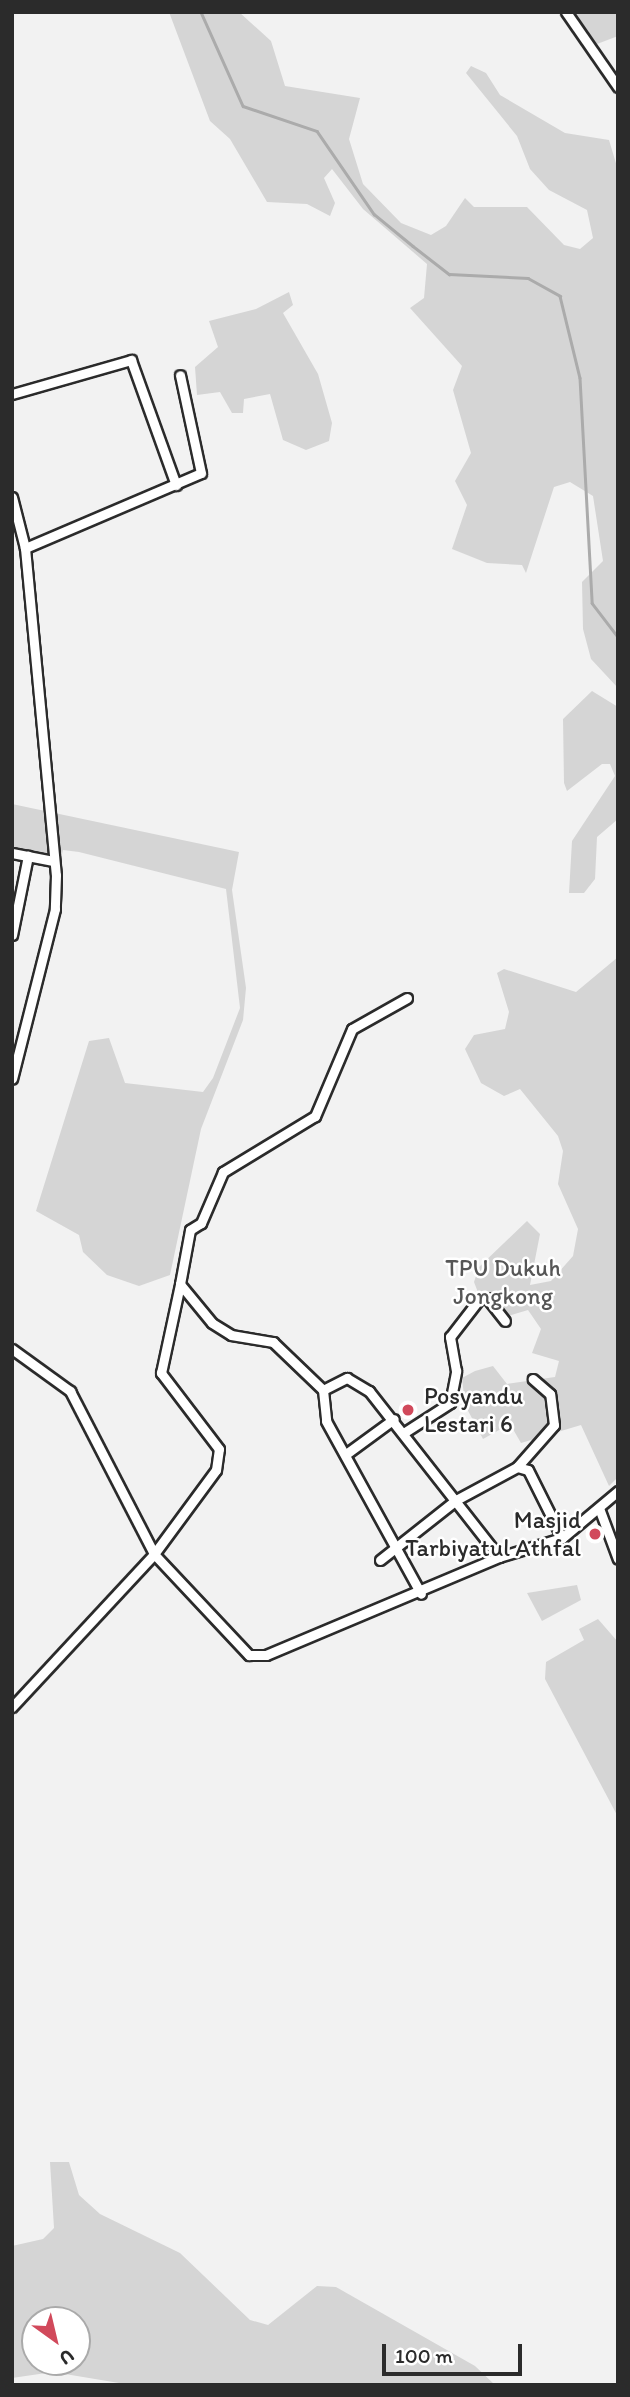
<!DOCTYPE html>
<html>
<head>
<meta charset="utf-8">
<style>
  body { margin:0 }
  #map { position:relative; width:630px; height:2397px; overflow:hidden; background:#f2f2f2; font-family:Itim,sans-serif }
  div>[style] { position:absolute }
  .green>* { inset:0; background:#d5d5d5 }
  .stream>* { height:2.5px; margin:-1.25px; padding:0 1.25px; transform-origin:1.25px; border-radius:1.25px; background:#ababab }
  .roads { filter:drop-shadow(2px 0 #2b2b2b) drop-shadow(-2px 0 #2b2b2b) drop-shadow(0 2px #2b2b2b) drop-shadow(0 -2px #2b2b2b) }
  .minor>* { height:9px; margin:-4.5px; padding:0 4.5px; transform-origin:4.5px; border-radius:4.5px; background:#fff }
  .dots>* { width:19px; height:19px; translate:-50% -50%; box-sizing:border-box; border:4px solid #fff; border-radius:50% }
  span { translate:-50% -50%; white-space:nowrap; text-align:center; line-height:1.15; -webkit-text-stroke:5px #fff; paint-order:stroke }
  .park-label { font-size:24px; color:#565656 }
  .poi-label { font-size:24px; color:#2b2b2b }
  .left { translate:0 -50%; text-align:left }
  .right { translate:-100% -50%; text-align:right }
  .frame { position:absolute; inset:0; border:14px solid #2b2b2b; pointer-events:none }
  .north { position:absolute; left:21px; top:2306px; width:70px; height:70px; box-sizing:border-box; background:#fff; border:2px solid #aaa; border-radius:50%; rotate:146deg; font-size:19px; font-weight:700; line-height:28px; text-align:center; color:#2b2b2b }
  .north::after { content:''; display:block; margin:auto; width:24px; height:32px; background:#d1495b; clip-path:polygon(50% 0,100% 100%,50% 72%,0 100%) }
  .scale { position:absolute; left:382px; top:2344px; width:140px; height:32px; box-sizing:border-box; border:4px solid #2b2b2b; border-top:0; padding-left:9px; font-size:21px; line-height:24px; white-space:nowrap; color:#2b2b2b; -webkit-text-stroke:5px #fff; paint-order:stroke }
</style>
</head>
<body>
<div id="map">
  <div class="green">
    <i style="clip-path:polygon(169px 12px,239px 12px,271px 41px,285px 86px,360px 98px,349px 139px,363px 184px,401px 223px,431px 235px,446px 226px,465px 198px,474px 207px,527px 207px,564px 245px,580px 249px,593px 238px,587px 210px,549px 190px,530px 169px,517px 136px,466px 73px,471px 66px,486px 73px,500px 95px,565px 133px,609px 140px,618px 170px,618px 688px,591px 659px,583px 629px,582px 582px,603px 561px,593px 496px,570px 482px,554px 487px,526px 573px,522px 565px,487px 563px,452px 549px,467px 505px,455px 481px,471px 453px,453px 390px,462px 366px,410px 308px,424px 298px,427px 264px,363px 209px,332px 169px,324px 178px,335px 203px,330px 216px,307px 204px,267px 202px,230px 139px,210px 121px)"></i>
    <i style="clip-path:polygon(573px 12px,618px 12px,618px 36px,597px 44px)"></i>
    <i style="clip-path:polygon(289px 292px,293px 305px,283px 313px,318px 374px,332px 423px,329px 441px,306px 450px,283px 440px,270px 394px,244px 399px,243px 413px,232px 413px,220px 392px,197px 395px,195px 367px,218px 347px,209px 321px,256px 309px)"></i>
    <i style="clip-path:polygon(592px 691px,618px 707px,618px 819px,597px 837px,595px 879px,584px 893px,569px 893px,572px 841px,615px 776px,610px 764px,602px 764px,567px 791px,564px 783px,563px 719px)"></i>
    <i style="clip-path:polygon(12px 804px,239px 852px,232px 890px,246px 988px,243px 1020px,201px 1129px,170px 1275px,139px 1286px,107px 1275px,83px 1252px,79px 1235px,36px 1211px,89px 1041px,109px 1038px,125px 1083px,203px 1092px,213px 1078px,240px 1008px,226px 889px,79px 852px,63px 850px,61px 859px,12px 848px)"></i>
    <i style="clip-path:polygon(618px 957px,618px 1477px,609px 1486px,581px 1425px,521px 1443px,510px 1424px,483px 1439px,465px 1405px,462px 1378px,475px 1371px,493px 1366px,507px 1384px,555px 1377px,559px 1361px,532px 1353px,541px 1329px,528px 1310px,505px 1317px,479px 1295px,474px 1282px,479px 1267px,527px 1221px,540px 1234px,530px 1285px,551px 1281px,573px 1256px,578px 1229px,558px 1184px,563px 1151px,558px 1136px,520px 1089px,504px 1096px,481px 1083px,465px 1049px,474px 1035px,505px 1029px,509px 1012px,497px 973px,504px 969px,576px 992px)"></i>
    <i style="clip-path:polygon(577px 1585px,581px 1600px,542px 1621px,527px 1593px)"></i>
    <i style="clip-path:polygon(598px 1619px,618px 1642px,618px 1817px,545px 1679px,546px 1662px,584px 1640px,579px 1629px)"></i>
    <i style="clip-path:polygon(evenodd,50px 2162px,69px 2162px,79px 2195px,100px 2214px,180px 2253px,250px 2320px,268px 2325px,317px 2286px,336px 2287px,475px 2366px,495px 2385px,131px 2385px,53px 2372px,12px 2378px,12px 2246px,43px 2239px,54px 2228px,50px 2162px,35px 2320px,77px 2320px,77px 2362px,35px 2362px,35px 2320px)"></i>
  </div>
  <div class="stream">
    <i style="left:201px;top:12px;width:103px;rotate:65.9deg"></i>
    <i style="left:243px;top:106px;width:78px;rotate:18.7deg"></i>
    <i style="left:317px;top:131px;width:101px;rotate:55.5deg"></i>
    <i style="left:374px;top:214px;width:50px;rotate:39.4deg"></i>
    <i style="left:413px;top:246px;width:46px;rotate:37.9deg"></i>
    <i style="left:449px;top:274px;width:79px;rotate:2.9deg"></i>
    <i style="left:528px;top:278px;width:37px;rotate:29deg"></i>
    <i style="left:560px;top:296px;width:84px;rotate:76.3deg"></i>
    <i style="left:580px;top:378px;width:225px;rotate:86.9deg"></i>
    <i style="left:592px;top:603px;width:43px;rotate:52.6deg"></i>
  </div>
  <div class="roads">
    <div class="minor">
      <i style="left:566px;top:12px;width:91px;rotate:55.3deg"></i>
      <i style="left:12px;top:394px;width:124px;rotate:-15.9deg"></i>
      <i style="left:131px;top:360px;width:133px;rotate:70.2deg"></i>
      <i style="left:12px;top:497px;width:53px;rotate:75.7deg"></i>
      <i style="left:25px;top:548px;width:328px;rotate:84.6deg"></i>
      <i style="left:56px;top:875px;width:34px;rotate:92deg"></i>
      <i style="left:55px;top:909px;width:175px;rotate:104.2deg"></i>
      <i style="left:25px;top:548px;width:191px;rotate:-23.1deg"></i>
      <i style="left:201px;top:473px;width:100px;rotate:-102.1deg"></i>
      <i style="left:12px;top:853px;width:42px;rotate:11deg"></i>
      <i style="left:12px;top:935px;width:81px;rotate:-78.6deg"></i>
      <i style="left:407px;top:998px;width:63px;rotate:150.6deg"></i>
      <i style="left:352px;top:1029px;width:95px;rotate:113deg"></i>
      <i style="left:315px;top:1116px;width:108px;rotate:148.7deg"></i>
      <i style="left:223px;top:1172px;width:56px;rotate:113.3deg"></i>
      <i style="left:201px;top:1223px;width:13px;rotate:148deg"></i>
      <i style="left:190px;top:1230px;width:55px;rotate:100.5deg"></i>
      <i style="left:180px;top:1284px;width:50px;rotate:50.6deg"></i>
      <i style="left:212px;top:1323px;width:22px;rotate:32deg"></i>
      <i style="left:231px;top:1335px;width:43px;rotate:9.5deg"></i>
      <i style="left:273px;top:1342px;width:69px;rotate:43.8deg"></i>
      <i style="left:323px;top:1390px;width:31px;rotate:84deg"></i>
      <i style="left:326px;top:1421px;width:197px;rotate:61.2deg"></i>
      <i style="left:12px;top:1349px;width:72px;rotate:35.9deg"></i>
      <i style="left:70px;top:1391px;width:183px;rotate:62.7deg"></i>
      <i style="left:154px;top:1554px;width:139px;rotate:46.8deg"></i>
      <i style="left:249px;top:1655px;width:17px"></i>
      <i style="left:266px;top:1655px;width:253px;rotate:-22.8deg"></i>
      <i style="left:499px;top:1557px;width:66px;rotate:-16.8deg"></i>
      <i style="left:562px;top:1538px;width:73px;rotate:-40deg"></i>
      <i style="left:323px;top:1390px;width:27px;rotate:-27deg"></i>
      <i style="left:347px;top:1378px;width:26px;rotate:31deg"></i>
      <i style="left:369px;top:1391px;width:211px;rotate:51.9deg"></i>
      <i style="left:405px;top:1432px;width:54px;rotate:-32.8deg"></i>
      <i style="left:450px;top:1403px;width:33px;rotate:-79deg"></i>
      <i style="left:456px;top:1371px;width:35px;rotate:-100deg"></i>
      <i style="left:450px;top:1337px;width:49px;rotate:-52.4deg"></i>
      <i style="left:480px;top:1298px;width:7px"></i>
      <i style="left:487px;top:1298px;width:29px;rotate:52deg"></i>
      <i style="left:346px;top:1454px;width:59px;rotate:-36.1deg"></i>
      <i style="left:517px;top:1467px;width:11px;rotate:15deg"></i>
      <i style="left:528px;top:1470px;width:76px;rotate:63.4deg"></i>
      <i style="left:599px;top:1508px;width:54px;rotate:69.6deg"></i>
      <i style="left:380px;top:1560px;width:97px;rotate:-38.3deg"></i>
      <i style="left:456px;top:1500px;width:69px;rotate:-28.4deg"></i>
      <i style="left:517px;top:1467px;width:56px;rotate:-48.6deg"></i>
      <i style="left:554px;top:1425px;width:31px;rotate:-97deg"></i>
      <i style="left:550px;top:1394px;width:23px;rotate:-139deg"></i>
      <i style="left:12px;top:1707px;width:209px;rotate:-47.1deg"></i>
      <i style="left:154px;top:1554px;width:104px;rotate:-53.6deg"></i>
      <i style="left:216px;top:1470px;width:21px;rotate:-82deg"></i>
      <i style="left:219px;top:1449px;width:96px;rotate:-127.3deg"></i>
      <i style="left:161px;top:1373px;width:91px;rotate:-77.9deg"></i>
    </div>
  </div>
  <div class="dots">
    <i style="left:408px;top:1410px;background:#d1495b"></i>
    <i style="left:595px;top:1534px;background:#d1495b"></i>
  </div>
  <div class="park-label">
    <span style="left:503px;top:1282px">TPU Dukuh<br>Jongkong</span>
  </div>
  <div class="poi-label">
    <span class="left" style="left:424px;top:1410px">Posyandu<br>Lestari 6</span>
    <span class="right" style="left:581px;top:1534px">Masjid<br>Tarbiyatul Athfal</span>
  </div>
  <div class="frame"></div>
  <div class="north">U</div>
  <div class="scale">100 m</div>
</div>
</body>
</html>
